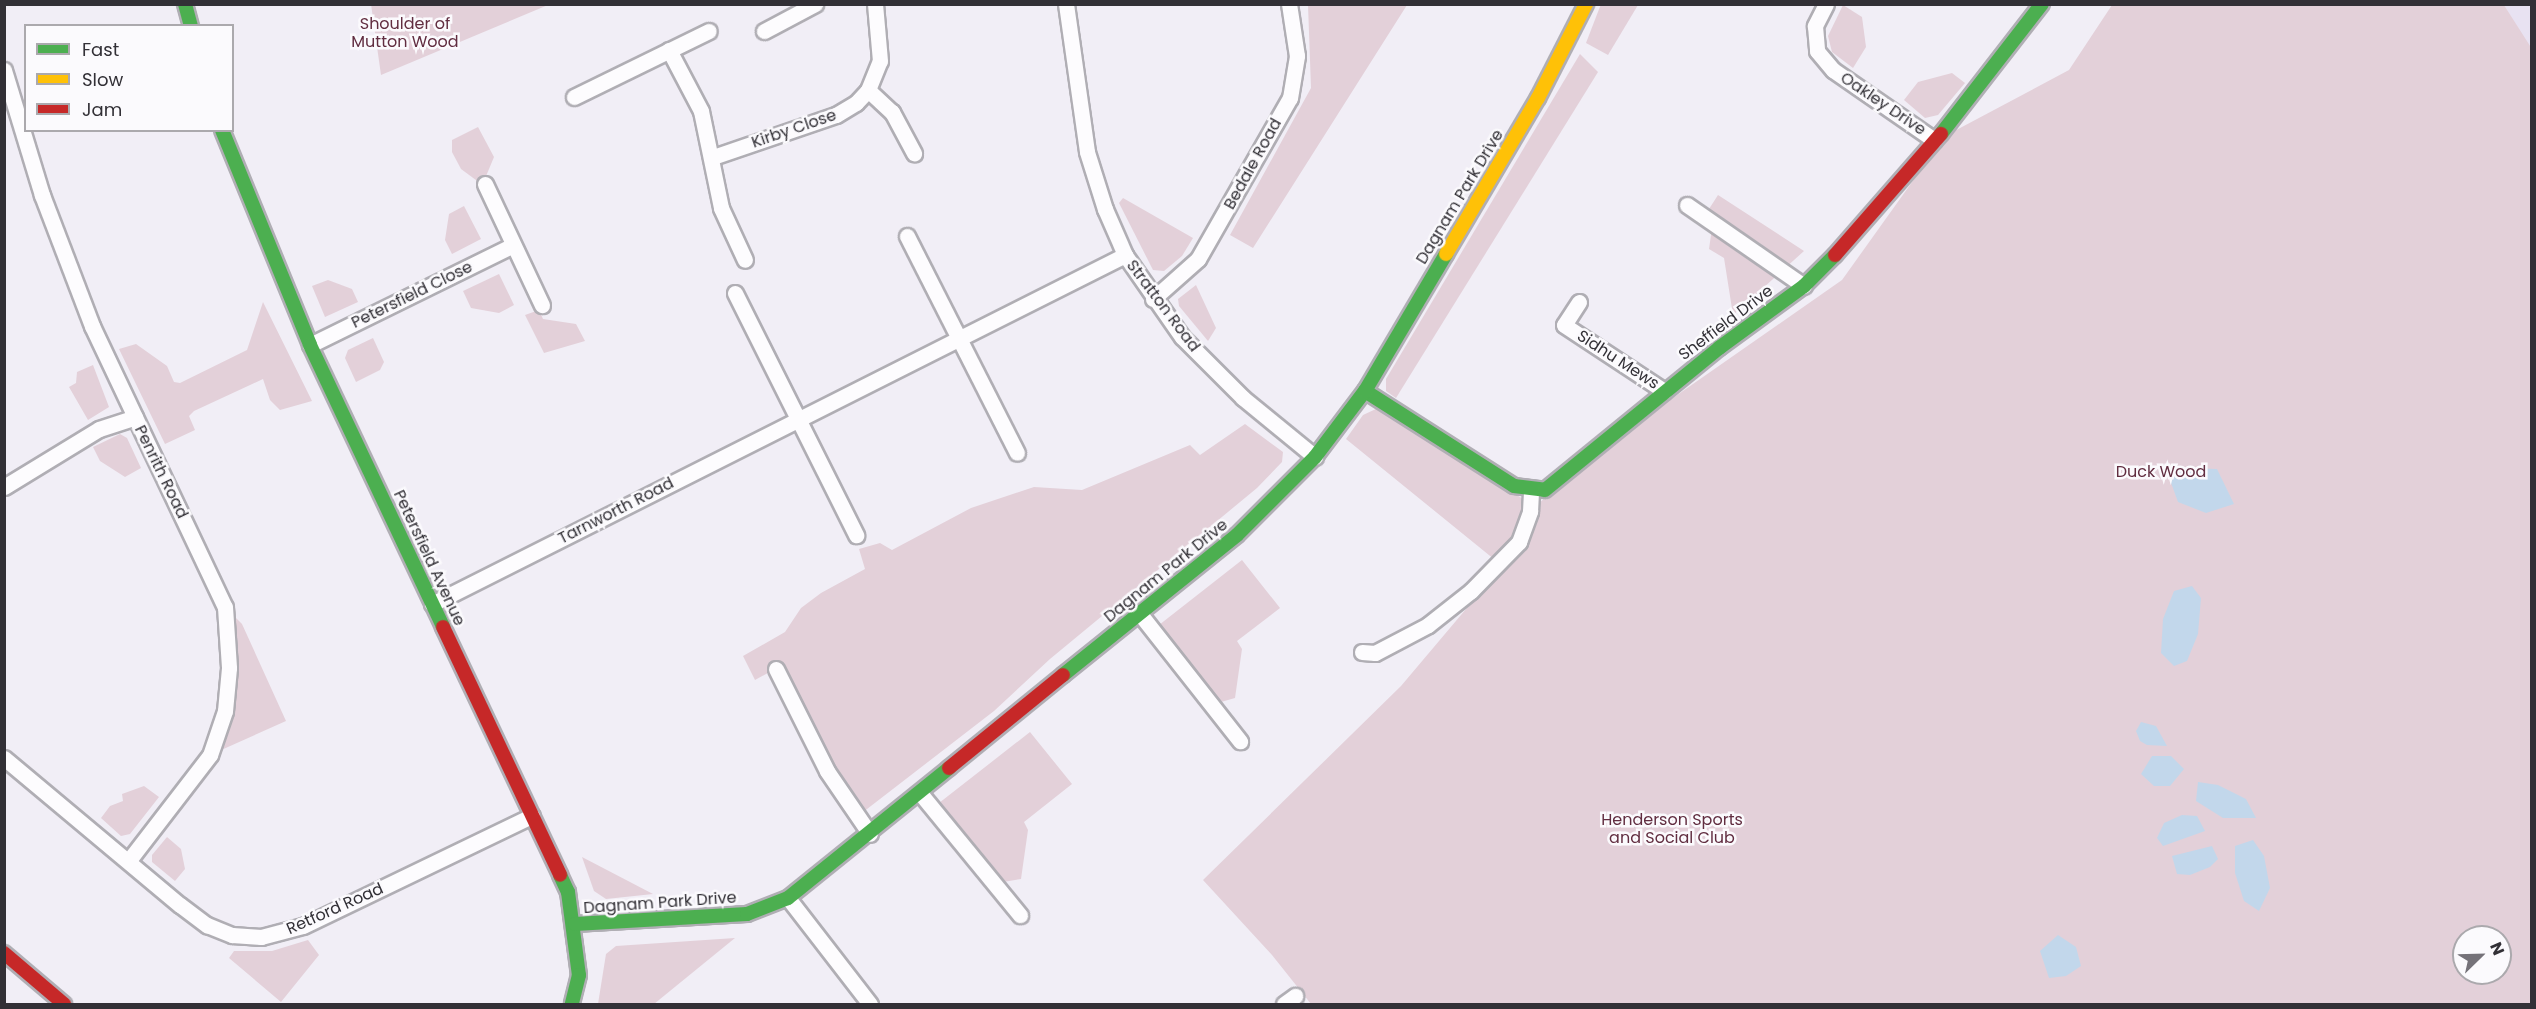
<!DOCTYPE html>
<html>
<head>
<meta charset="utf-8">
<style>
  body { margin:0 }
  #map { position:relative; width:2536px; height:1009px; overflow:hidden; background:#f1eef6; font-family:Poppins,sans-serif }
  div>[style] { position:absolute }
  .built>* { inset:0; background:#e8e2f2 }
  .green>* { inset:0; background:#e3d0d9 }
  .water>* { inset:0; background:#c2d7eb }
  .roads { filter:drop-shadow(2px 0 #b0aeb4) drop-shadow(-2px 0 #b0aeb4) drop-shadow(0 2px #b0aeb4) drop-shadow(0 -2px #b0aeb4) }
  .street>* { height:15px; margin:-7.5px; padding:0 7.5px; transform-origin:7.5px; border-radius:7.5px; background:#fdfcfe }
  .fast>* { height:14px; margin:-7px; padding:0 7px; transform-origin:7px; border-radius:7px; background:#4caf50 }
  .slow>* { height:14px; margin:-7px; padding:0 7px; transform-origin:7px; border-radius:7px; background:#ffc107 }
  .jam>* { height:14px; margin:-7px; padding:0 7px; transform-origin:7px; border-radius:7px; background:#c62828 }
  span { translate:-50% -50%; white-space:nowrap; text-align:center; line-height:1.15; -webkit-text-stroke:5px #fbfafd; paint-order:stroke }
  .park-label { font-size:16px; color:#612d40 }
  .street-label { font-size:16px; color:#323036 }
  .frame { position:absolute; inset:0; border:6px solid #323036; pointer-events:none }
  .legend { position:absolute; left:24px; top:24px; width:210px; height:108px; box-sizing:border-box; background:#fbfafd; border:2px solid #aba9ad; margin:0; padding:8px 10px; list-style:none; font-size:18px; color:#323036 }
  .legend li { display:flex; align-items:center; gap:12px; height:30px }
  .legend b { width:30px; border:2px solid #aba9ad }
  .north { position:absolute; left:2452px; top:925px; width:60px; height:60px; box-sizing:border-box; background:#fbfafd; border:2px solid #aba9ad; border-radius:50%; rotate:67deg; font-size:16px; font-weight:700; line-height:24px; text-align:center; color:#323036 }
  .north::after { content:''; display:block; margin:auto; width:21px; height:27px; background:#757279; clip-path:polygon(50% 0,100% 100%,50% 72%,0 100%) }
</style>
</head>
<body>
<div id="map">
  <div class="built">
    <i style="clip-path:polygon(2504px 5px,2531px 5px,2531px 49px)"></i>
  </div>
  <div class="green">
    <i style="clip-path:polygon(371px 4px,548px 4px,548px 5px,381px 75px)"></i>
    <i style="clip-path:polygon(1601px 4px,1638px 5px,1608px 55px,1586px 43px)"></i>
    <i style="clip-path:polygon(1308px 5px,1407px 5px,1253px 248px,1230px 235px,1311px 88px)"></i>
    <i style="clip-path:polygon(1843px 5px,1862px 17px,1866px 47px,1853px 68px,1832px 52px,1828px 36px)"></i>
    <i style="clip-path:polygon(evenodd,2112px 5px,2504px 5px,2532px 49px,2531px 1004px,1311px 1004px,1272px 955px,1203px 880px,1401px 686px,1488px 583px,1500px 564px,1346px 439px,1363px 415px,1378px 408px,1531px 504px,1530px 511px,1607px 444px,1842px 280px,1945px 136px,2069px 70px,2112px 5px,2464px 937px,2500px 937px,2500px 973px,2464px 973px,2464px 937px)"></i>
    <i style="clip-path:polygon(1580px 54px,1598px 72px,1396px 398px,1386px 391px,1386px 379px)"></i>
    <i style="clip-path:polygon(1952px 73px,1965px 83px,1938px 115px,1925px 118px,1904px 100px,1918px 82px)"></i>
    <i style="clip-path:polygon(478px 127px,494px 157px,484px 181px,480px 183px,461px 169px,452px 152px,452px 140px)"></i>
    <i style="clip-path:polygon(1718px 195px,1804px 251px,1733px 315px,1724px 258px,1709px 249px,1714px 214px,1709px 209px)"></i>
    <i style="clip-path:polygon(1123px 198px,1193px 238px,1182px 256px,1164px 271px,1153px 270px,1119px 203px)"></i>
    <i style="clip-path:polygon(464px 206px,481px 239px,452px 254px,445px 240px,449px 214px)"></i>
    <i style="clip-path:polygon(499px 274px,514px 305px,499px 313px,471px 308px,463px 291px)"></i>
    <i style="clip-path:polygon(328px 280px,352px 289px,358px 302px,325px 317px,312px 286px)"></i>
    <i style="clip-path:polygon(1196px 285px,1216px 328px,1208px 341px,1179px 306px,1178px 299px)"></i>
    <i style="clip-path:polygon(263px 302px,312px 401px,280px 410px,270px 400px,263px 379px,194px 411px,189px 416px,195px 430px,165px 444px,119px 349px,136px 344px,167px 366px,174px 382px,180px 383px,247px 350px)"></i>
    <i style="clip-path:polygon(539px 310px,543px 319px,576px 324px,585px 341px,544px 353px,525px 315px)"></i>
    <i style="clip-path:polygon(373px 338px,384px 362px,380px 370px,356px 382px,345px 358px,348px 350px)"></i>
    <i style="clip-path:polygon(93px 365px,109px 407px,88px 420px,69px 387px,76px 383px,77px 372px)"></i>
    <i style="clip-path:polygon(1245px 424px,1283px 452px,1282px 462px,1257px 488px,1050px 659px,994px 711px,858px 816px,775px 669px,755px 680px,743px 656px,785px 632px,801px 608px,821px 593px,865px 569px,859px 549px,880px 543px,892px 550px,971px 508px,1034px 487px,1082px 490px,1190px 445px,1200px 455px)"></i>
    <i style="clip-path:polygon(120px 434px,127px 438px,141px 468px,125px 477px,100px 461px,93px 447px)"></i>
    <i style="clip-path:polygon(1242px 560px,1280px 608px,1237px 641px,1242px 649px,1235px 698px,1221px 702px,1159px 625px)"></i>
    <i style="clip-path:polygon(225px 607px,242px 624px,286px 721px,210px 755px,225px 711px)"></i>
    <i style="clip-path:polygon(1030px 732px,1072px 784px,1024px 822px,1028px 830px,1021px 879px,1003px 882px,939px 803px)"></i>
    <i style="clip-path:polygon(144px 786px,159px 797px,130px 834px,121px 836px,101px 818px,110px 806px,123px 801px,122px 794px)"></i>
    <i style="clip-path:polygon(167px 837px,181px 849px,185px 869px,175px 881px,152px 862px,152px 855px)"></i>
    <i style="clip-path:polygon(582px 857px,653px 894px,606px 899px,594px 891px)"></i>
    <i style="clip-path:polygon(735px 938px,654px 1004px,598px 1004px,606px 954px,616px 946px)"></i>
    <i style="clip-path:polygon(308px 940px,319px 955px,281px 1002px,229px 958px,234px 951px,272px 951px)"></i>
  </div>
  <div class="water">
    <i style="clip-path:polygon(2185px 468px,2217px 469px,2234px 504px,2206px 513px,2178px 502px,2170px 480px)"></i>
    <i style="clip-path:polygon(2192px 586px,2201px 598px,2198px 634px,2187px 661px,2174px 666px,2161px 653px,2163px 619px,2174px 591px)"></i>
    <i style="clip-path:polygon(2141px 722px,2156px 726px,2167px 746px,2147px 745px,2140px 741px,2136px 731px)"></i>
    <i style="clip-path:polygon(2152px 756px,2171px 756px,2184px 769px,2170px 786px,2154px 786px,2141px 774px)"></i>
    <i style="clip-path:polygon(2198px 782px,2218px 785px,2246px 799px,2256px 818px,2223px 818px,2196px 801px)"></i>
    <i style="clip-path:polygon(2182px 815px,2197px 816px,2205px 831px,2163px 846px,2157px 838px,2164px 823px)"></i>
    <i style="clip-path:polygon(2253px 840px,2264px 856px,2270px 888px,2259px 911px,2244px 901px,2235px 873px,2235px 846px)"></i>
    <i style="clip-path:polygon(2212px 846px,2218px 859px,2210px 867px,2190px 875px,2177px 874px,2172px 856px)"></i>
    <i style="clip-path:polygon(2058px 935px,2076px 947px,2081px 966px,2066px 976px,2049px 978px,2040px 951px)"></i>
  </div>
  <div class="roads">
    <div class="street">
      <i style="left:1066px;top:4px;width:149px;rotate:81.9deg"></i>
      <i style="left:1087px;top:152px;width:60px;rotate:72.5deg"></i>
      <i style="left:1105px;top:209px;width:50px;rotate:66.5deg"></i>
      <i style="left:1125px;top:255px;width:100px;rotate:55.2deg"></i>
      <i style="left:1182px;top:337px;width:86px;rotate:45deg"></i>
      <i style="left:1243px;top:398px;width:93px;rotate:39.3deg"></i>
      <i style="left:1826px;top:4px;width:25px;rotate:117deg"></i>
      <i style="left:1815px;top:26px;width:25px;rotate:85deg"></i>
      <i style="left:1817px;top:51px;width:25px;rotate:50deg"></i>
      <i style="left:1833px;top:70px;width:123px;rotate:34.7deg"></i>
      <i style="left:764px;top:31px;width:58px;rotate:-27.9deg"></i>
      <i style="left:669px;top:50px;width:69px;rotate:62.3deg"></i>
      <i style="left:701px;top:111px;width:99px;rotate:78.3deg"></i>
      <i style="left:721px;top:208px;width:57px;rotate:65.2deg"></i>
      <i style="left:4px;top:70px;width:131px;rotate:73.1deg"></i>
      <i style="left:42px;top:195px;width:140px;rotate:69.1deg"></i>
      <i style="left:92px;top:326px;width:311px;rotate:64.7deg"></i>
      <i style="left:225px;top:607px;width:61px;rotate:86.2deg"></i>
      <i style="left:229px;top:668px;width:43px;rotate:95.3deg"></i>
      <i style="left:225px;top:711px;width:46px;rotate:108.8deg"></i>
      <i style="left:210px;top:755px;width:133px;rotate:127.6deg"></i>
      <i style="left:868px;top:90px;width:33px;rotate:43deg"></i>
      <i style="left:892px;top:112px;width:47px;rotate:61.8deg"></i>
      <i style="left:574px;top:97px;width:150px;rotate:-26.1deg"></i>
      <i style="left:713px;top:157px;width:130px;rotate:-18.9deg"></i>
      <i style="left:836px;top:115px;width:23px;rotate:-31deg"></i>
      <i style="left:856px;top:103px;width:18px;rotate:-47deg"></i>
      <i style="left:868px;top:90px;width:31px;rotate:-68deg"></i>
      <i style="left:880px;top:61px;width:57px;rotate:-95deg"></i>
      <i style="left:485px;top:184px;width:134px;rotate:64.8deg"></i>
      <i style="left:1687px;top:205px;width:142px;rotate:34.7deg"></i>
      <i style="left:907px;top:236px;width:243px;rotate:63.1deg"></i>
      <i style="left:735px;top:293px;width:271px;rotate:63.4deg"></i>
      <i style="left:1153px;top:299px;width:60px;rotate:-41.6deg"></i>
      <i style="left:1198px;top:259px;width:185px;rotate:-60.3deg"></i>
      <i style="left:1290px;top:98px;width:43px;rotate:-80.5deg"></i>
      <i style="left:1297px;top:56px;width:53px;rotate:-98.7deg"></i>
      <i style="left:1579px;top:302px;width:27px;rotate:123deg"></i>
      <i style="left:1564px;top:325px;width:120px;rotate:33.4deg"></i>
      <i style="left:310px;top:345px;width:226px;rotate:-26.2deg"></i>
      <i style="left:4px;top:487px;width:111px;rotate:-31.4deg"></i>
      <i style="left:99px;top:429px;width:38px;rotate:-18deg"></i>
      <i style="left:432px;top:604px;width:776px;rotate:-26.73deg"></i>
      <i style="left:1140px;top:614px;width:162px;rotate:51.8deg"></i>
      <i style="left:1362px;top:652px;width:13px;rotate:4deg"></i>
      <i style="left:1375px;top:653px;width:60px;rotate:-27.8deg"></i>
      <i style="left:1428px;top:625px;width:55px;rotate:-38.3deg"></i>
      <i style="left:1471px;top:591px;width:69px;rotate:-45.6deg"></i>
      <i style="left:1519px;top:542px;width:33px;rotate:-70deg"></i>
      <i style="left:1530px;top:511px;width:20px;rotate:-87deg"></i>
      <i style="left:776px;top:669px;width:114px;rotate:63.4deg"></i>
      <i style="left:827px;top:771px;width:76px;rotate:55.7deg"></i>
      <i style="left:4px;top:758px;width:229px;rotate:39.9deg"></i>
      <i style="left:180px;top:905px;width:34px;rotate:37deg"></i>
      <i style="left:207px;top:925px;width:27px;rotate:22deg"></i>
      <i style="left:232px;top:935px;width:29px;rotate:4deg"></i>
      <i style="left:261px;top:937px;width:43px;rotate:-14.7deg"></i>
      <i style="left:303px;top:926px;width:254px;rotate:-25.7deg"></i>
      <i style="left:920px;top:793px;width:158px;rotate:50.7deg"></i>
      <i style="left:788px;top:898px;width:134px;rotate:52.3deg"></i>
      <i style="left:1284px;top:1004px;width:14px;rotate:-36deg"></i>
    </div>
    <div class="fast">
      <i style="left:185px;top:4px;width:23px;rotate:75deg"></i>
      <i style="left:222px;top:130px;width:232px;rotate:67.7deg"></i>
      <i style="left:310px;top:345px;width:312px;rotate:64.7deg"></i>
      <i style="left:1941px;top:134px;width:165px;rotate:-52.2deg"></i>
      <i style="left:1365px;top:391px;width:177px;rotate:32.5deg"></i>
      <i style="left:1514px;top:486px;width:31px;rotate:7deg"></i>
      <i style="left:1545px;top:490px;width:225px;rotate:-39.2deg"></i>
      <i style="left:1719px;top:348px;width:105px;rotate:-36.1deg"></i>
      <i style="left:1804px;top:286px;width:44px;rotate:-45deg"></i>
      <i style="left:1063px;top:675px;width:223px;rotate:-38.8deg"></i>
      <i style="left:1237px;top:535px;width:110px;rotate:-45deg"></i>
      <i style="left:1315px;top:457px;width:83px;rotate:-52.9deg"></i>
      <i style="left:1365px;top:391px;width:159px;rotate:-59.4deg"></i>
      <i style="left:560px;top:875px;width:19px;rotate:65deg"></i>
      <i style="left:568px;top:892px;width:84px;rotate:82.5deg"></i>
      <i style="left:579px;top:975px;width:30px;rotate:104deg"></i>
      <i style="left:575px;top:924px;width:172px;rotate:-3.3deg"></i>
      <i style="left:747px;top:914px;width:44px;rotate:-21.3deg"></i>
      <i style="left:788px;top:898px;width:207px;rotate:-38.9deg"></i>
    </div>
    <div class="slow">
      <i style="left:1446px;top:254px;width:181px;rotate:-59.5deg"></i>
      <i style="left:1538px;top:98px;width:106px;rotate:-62.9deg"></i>
    </div>
    <div class="jam">
      <i style="left:1835px;top:255px;width:161px;rotate:-48.8deg"></i>
      <i style="left:443px;top:627px;width:274px;rotate:64.7deg"></i>
      <i style="left:949px;top:768px;width:147px;rotate:-39.2deg"></i>
      <i style="left:4px;top:953px;width:79px;rotate:40.4deg"></i>
    </div>
  </div>
  <div class="park-label">
    <span style="left:405px;top:33px">Shoulder of<br>Mutton Wood</span>
    <span style="left:2161px;top:472px">Duck Wood</span>
    <span style="left:1672px;top:829px">Henderson Sports<br>and Social Club</span>
  </div>
  <div class="street-label">
    <span style="left:1883px;top:104px;rotate:34deg">Oakley Drive</span>
    <span style="left:794px;top:129px;rotate:-19deg">Kirby Close</span>
    <span style="left:1253px;top:164px;rotate:-61deg">Bedale Road</span>
    <span style="left:1460px;top:197px;rotate:-59deg">Dagnam Park Drive</span>
    <span style="left:412px;top:295px;rotate:-26deg">Petersfield Close</span>
    <span style="left:1163px;top:306px;rotate:53deg">Stratton Road</span>
    <span style="left:1726px;top:323px;rotate:-37deg">Sheffield Drive</span>
    <span style="left:1618px;top:360px;rotate:33deg">Sidhu Mews</span>
    <span style="left:161px;top:472px;rotate:64deg">Penrith Road</span>
    <span style="left:616px;top:511px;rotate:-27deg">Tarnworth Road</span>
    <span style="left:429px;top:558px;rotate:65deg">Petersfield Avenue</span>
    <span style="left:1166px;top:571px;rotate:-39deg">Dagnam Park Drive</span>
    <span style="left:660px;top:903px;rotate:-4deg">Dagnam Park Drive</span>
    <span style="left:335px;top:909px;rotate:-24deg">Retford Road</span>
  </div>
  <div class="frame"></div>
  <ul class="legend">
  <li><b style="height:8px;background:#4caf50"></b>Fast</li>
  <li><b style="height:8px;background:#ffc107"></b>Slow</li>
  <li><b style="height:8px;background:#c62828"></b>Jam</li>
  </ul>
  <div class="north">N</div>
</div>
</body>
</html>
